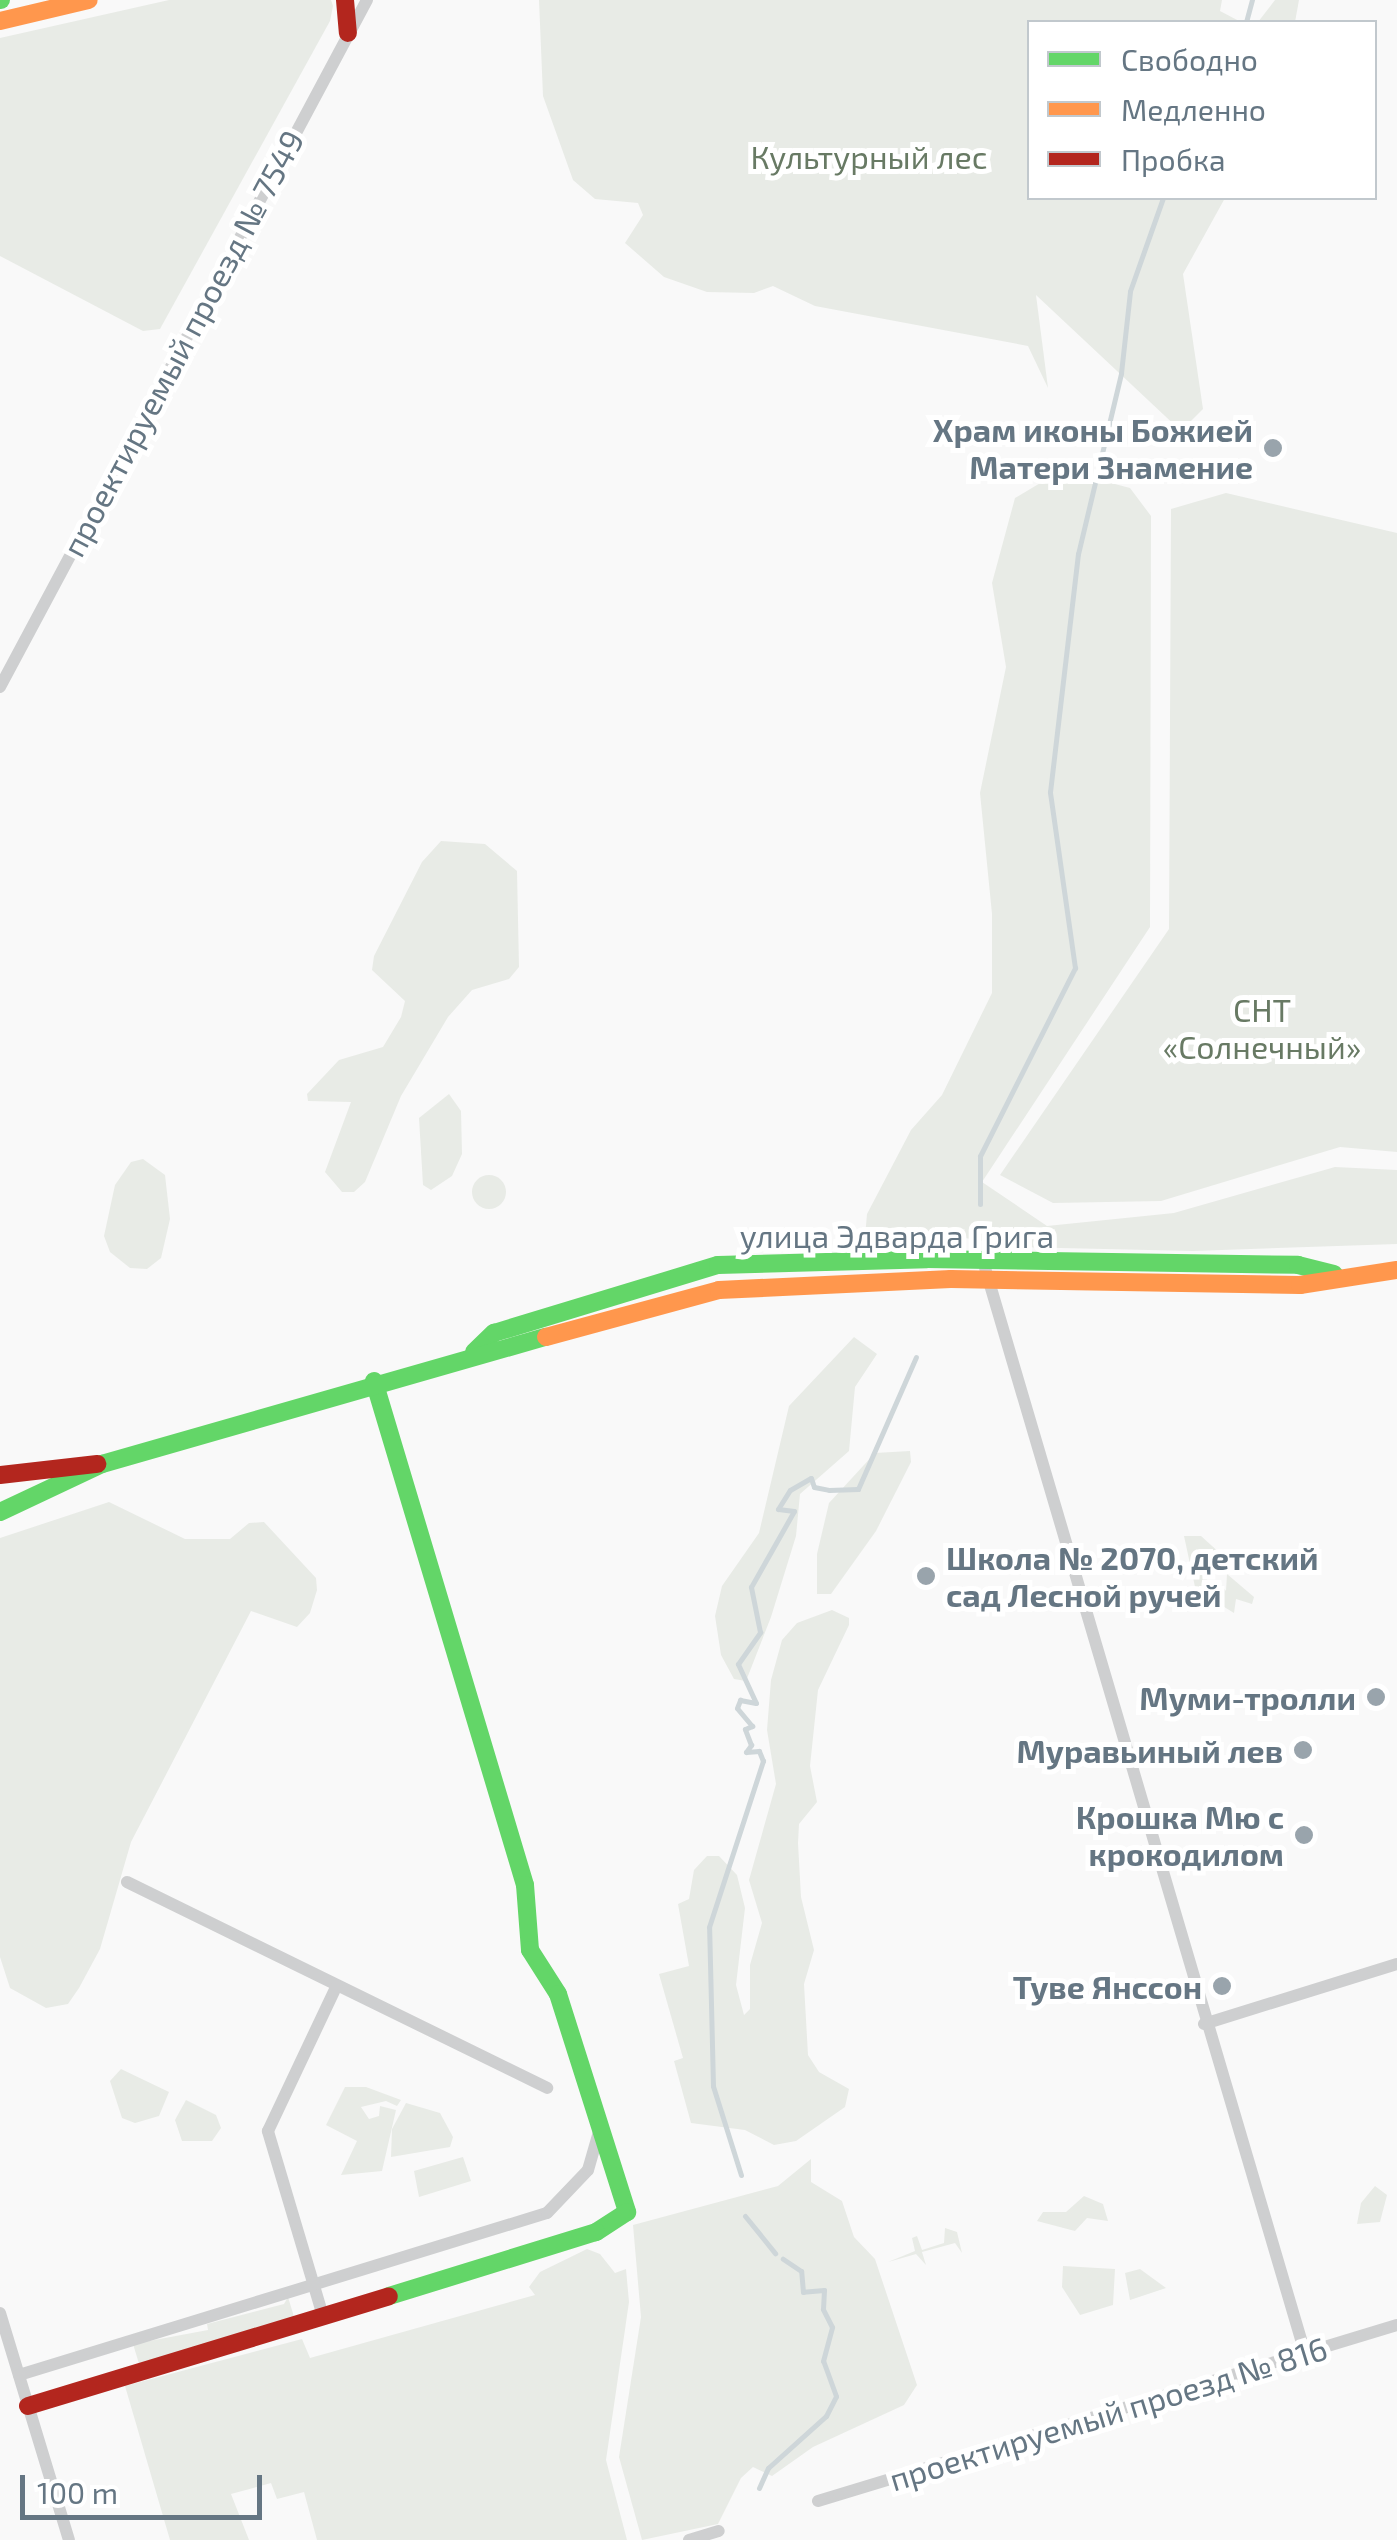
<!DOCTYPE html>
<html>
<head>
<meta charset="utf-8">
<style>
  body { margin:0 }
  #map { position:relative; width:1397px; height:2540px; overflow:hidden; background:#f9f9f9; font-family:"Exo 2",sans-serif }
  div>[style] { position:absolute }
  .green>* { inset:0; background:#e8ebe6 }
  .round { border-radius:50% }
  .stream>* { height:5px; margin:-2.5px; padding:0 2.5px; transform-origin:2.5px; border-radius:2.5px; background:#ced6d9 }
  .street>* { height:12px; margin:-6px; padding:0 6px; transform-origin:6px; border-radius:6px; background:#cecfd0 }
  .fast>* { height:18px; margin:-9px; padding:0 9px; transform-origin:9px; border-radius:9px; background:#63d668 }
  .slow>* { height:18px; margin:-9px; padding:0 9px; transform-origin:9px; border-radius:9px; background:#ff974d }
  .jam>* { height:18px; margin:-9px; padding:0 9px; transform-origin:9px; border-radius:9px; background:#b3261e }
  .dots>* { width:28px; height:28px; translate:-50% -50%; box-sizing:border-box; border:5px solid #fff; border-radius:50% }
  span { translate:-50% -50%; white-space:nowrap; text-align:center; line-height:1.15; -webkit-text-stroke:10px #fff; paint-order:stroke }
  .park-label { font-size:32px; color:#687a64 }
  .street-label { font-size:32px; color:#657683 }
  .poi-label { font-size:32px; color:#657683; font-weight:700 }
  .right { translate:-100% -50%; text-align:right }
  .left { translate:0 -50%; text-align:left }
  .legend { position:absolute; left:1027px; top:20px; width:350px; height:180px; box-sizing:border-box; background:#fff; border:2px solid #c1c8cd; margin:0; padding:12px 18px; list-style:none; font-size:30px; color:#657683 }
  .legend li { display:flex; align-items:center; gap:20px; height:50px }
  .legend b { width:50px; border:2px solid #c1c8cd }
  .scale { position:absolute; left:20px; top:2475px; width:242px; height:45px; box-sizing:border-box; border:5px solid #657683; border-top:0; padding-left:12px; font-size:30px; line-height:35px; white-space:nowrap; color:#657683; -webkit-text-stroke:8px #fff; paint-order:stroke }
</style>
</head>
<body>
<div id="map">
  <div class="green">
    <i style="clip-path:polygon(169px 0,331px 0,333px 6px,330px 21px,160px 329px,143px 331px,0 256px,0 38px)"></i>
    <i style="clip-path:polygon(539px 0,1222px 0,1220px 11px,1241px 22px,1030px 22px,1030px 198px,1225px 198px,1183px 274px,1203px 409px,1181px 431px,1036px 295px,1048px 388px,1028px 346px,815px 306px,773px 286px,754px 293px,707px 292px,664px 277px,625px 243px,643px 215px,638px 203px,595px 199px,573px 180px,543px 96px)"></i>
    <i style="clip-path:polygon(1275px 0,1299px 0,1295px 22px,1258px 22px)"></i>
    <i style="clip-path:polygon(1062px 470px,1130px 488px,1151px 516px,1150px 927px,982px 1182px,1047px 1226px,1174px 1213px,1335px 1167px,1397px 1170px,1397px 1244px,1193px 1251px,1014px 1247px,949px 1235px,865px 1237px,867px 1214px,911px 1130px,942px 1095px,992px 993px,992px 914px,980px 793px,1006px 667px,992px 583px,1015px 498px)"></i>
    <i style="clip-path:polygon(1226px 493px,1397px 533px,1397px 1152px,1340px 1147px,1161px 1201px,1053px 1203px,1000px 1175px,1169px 929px,1171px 509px)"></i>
    <i style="clip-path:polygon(441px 841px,485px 844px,517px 871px,519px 967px,509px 979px,472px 990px,448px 1017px,401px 1096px,365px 1182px,354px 1192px,342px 1192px,325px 1172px,351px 1102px,308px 1101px,307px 1094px,339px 1060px,383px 1047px,401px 1017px,405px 1001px,372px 970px,374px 956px,422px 862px)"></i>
    <i style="clip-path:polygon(449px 1094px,461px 1111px,462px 1154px,452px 1176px,431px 1190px,423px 1185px,419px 1118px)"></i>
    <i style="clip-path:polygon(143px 1159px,165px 1175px,170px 1219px,161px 1258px,147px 1269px,130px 1268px,110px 1252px,104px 1236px,115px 1185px,131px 1162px)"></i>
    <i class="round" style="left:472px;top:1175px;width:34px;height:34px"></i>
    <i style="clip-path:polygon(854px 1337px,877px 1354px,855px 1387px,849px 1451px,800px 1494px,796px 1536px,771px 1617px,746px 1681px,734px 1679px,721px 1655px,715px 1616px,722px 1586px,759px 1533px,789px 1406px)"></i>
    <i style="clip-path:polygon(910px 1451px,911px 1462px,876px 1531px,831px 1594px,817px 1594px,817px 1554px,829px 1503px,875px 1453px)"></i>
    <i style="clip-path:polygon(109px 1502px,185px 1539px,230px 1539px,249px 1523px,264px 1522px,316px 1578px,317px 1590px,310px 1613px,297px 1627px,251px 1611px,131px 1842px,100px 1949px,79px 1988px,68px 2004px,46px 2008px,10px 1988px,0 1957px,0 1538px)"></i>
    <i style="clip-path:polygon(1184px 1536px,1201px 1536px,1222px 1555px,1197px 1596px)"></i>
    <i style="clip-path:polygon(1227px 1574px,1254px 1597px,1252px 1604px,1236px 1599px,1234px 1613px,1221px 1605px,1213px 1610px,1207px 1596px,1220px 1583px,1226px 1591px)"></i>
    <i style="clip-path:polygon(832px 1610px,849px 1618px,849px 1625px,818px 1690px,810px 1766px,817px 1802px,799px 1824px,798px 1843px,801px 1897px,814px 1950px,804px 1984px,808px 2055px,819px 2072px,849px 2089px,845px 2107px,796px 2141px,774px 2145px,745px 2130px,691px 2123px,674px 2061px,683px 2058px,659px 1974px,689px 1966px,678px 1904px,689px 1899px,694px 1870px,707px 1856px,719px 1856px,737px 1875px,745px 1908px,736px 1985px,744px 2015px,750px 2009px,750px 1965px,762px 1923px,749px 1880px,776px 1784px,767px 1730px,771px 1680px,782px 1640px,797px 1623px)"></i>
    <i style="clip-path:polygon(121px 2069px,169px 2092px,159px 2116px,135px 2123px,122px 2118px,110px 2081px)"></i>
    <i style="clip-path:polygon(345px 2087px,366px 2087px,401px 2100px,397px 2106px,386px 2101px,361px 2107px,369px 2119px,379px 2116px,380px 2106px,396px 2110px,382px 2171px,341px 2175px,357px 2141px,326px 2125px)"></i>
    <i style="clip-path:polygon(186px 2100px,216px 2115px,221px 2128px,212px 2141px,182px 2141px,175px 2120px)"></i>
    <i style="clip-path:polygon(406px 2103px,440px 2113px,453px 2137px,450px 2147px,391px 2157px,392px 2129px)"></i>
    <i style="clip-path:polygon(463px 2157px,471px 2181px,419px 2197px,414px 2171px)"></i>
    <i style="clip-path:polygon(811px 2159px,811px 2182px,842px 2201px,854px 2237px,875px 2259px,917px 2385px,904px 2405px,813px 2447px,772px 2476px,753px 2467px,741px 2478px,718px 2524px,642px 2540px,619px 2457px,641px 2317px,633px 2225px,778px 2186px)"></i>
    <i style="clip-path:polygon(1375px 2186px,1387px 2195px,1380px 2222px,1357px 2224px,1361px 2203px)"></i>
    <i style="clip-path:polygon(1084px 2196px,1103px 2204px,1108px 2221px,1087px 2218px,1075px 2231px,1037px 2221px,1043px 2212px,1066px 2212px)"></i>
    <i style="clip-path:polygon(945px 2228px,957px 2232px,962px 2253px,955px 2243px,922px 2252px,926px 2265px,916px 2254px,888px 2262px,915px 2251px,912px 2238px,917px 2236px,922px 2250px,944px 2243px)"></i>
    <i style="clip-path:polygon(587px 2249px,600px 2254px,615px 2273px,626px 2269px,629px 2302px,606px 2460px,627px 2540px,317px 2540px,304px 2492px,277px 2499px,271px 2483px,231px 2494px,249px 2540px,170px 2540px,125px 2386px,302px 2339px,310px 2358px,535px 2295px,529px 2287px,540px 2272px)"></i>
    <i style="clip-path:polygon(1063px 2266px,1115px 2269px,1113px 2305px,1080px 2315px,1062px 2287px)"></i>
    <i style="clip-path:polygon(1140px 2269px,1166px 2288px,1130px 2300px,1125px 2273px)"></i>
    <i style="clip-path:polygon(288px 2297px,295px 2320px,140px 2367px,133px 2344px,208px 2330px,207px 2324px,284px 2304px)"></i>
  </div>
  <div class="stream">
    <i style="left:1246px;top:22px;width:23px;rotate:-75deg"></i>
    <i style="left:980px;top:1204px;width:48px;rotate:-90deg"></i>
    <i style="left:980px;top:1156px;width:211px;rotate:-63.2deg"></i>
    <i style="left:1075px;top:968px;width:178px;rotate:-98.1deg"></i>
    <i style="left:1050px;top:792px;width:240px;rotate:-83.3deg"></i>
    <i style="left:1078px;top:554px;width:186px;rotate:-76.6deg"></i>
    <i style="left:1121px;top:373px;width:82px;rotate:-83.7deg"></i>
    <i style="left:1130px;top:291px;width:99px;rotate:-70.5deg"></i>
    <i style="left:741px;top:2175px;width:93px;rotate:-107.5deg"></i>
    <i style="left:713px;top:2086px;width:159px;rotate:-91.4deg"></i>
    <i style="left:709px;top:1927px;width:175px;rotate:-72deg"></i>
    <i style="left:763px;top:1761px;width:11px;rotate:-112deg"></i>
    <i style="left:759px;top:1751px;width:13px;rotate:176deg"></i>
    <i style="left:746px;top:1752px;width:9px;rotate:-54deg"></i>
    <i style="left:751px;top:1745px;width:17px;rotate:-111deg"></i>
    <i style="left:745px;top:1729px;width:8px;rotate:-23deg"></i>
    <i style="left:752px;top:1726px;width:23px;rotate:-130deg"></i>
    <i style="left:737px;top:1708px;width:9px;rotate:-69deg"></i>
    <i style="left:740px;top:1700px;width:16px;rotate:11deg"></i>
    <i style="left:756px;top:1703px;width:43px;rotate:-114.8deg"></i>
    <i style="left:738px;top:1664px;width:39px;rotate:-55deg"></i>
    <i style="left:760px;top:1632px;width:46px;rotate:-101.3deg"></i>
    <i style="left:751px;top:1587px;width:87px;rotate:-60.5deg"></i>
    <i style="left:794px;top:1511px;width:16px;rotate:-173deg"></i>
    <i style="left:778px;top:1509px;width:22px;rotate:-58deg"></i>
    <i style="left:790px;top:1490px;width:24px;rotate:-30deg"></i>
    <i style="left:811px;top:1478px;width:9px;rotate:72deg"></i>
    <i style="left:814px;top:1487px;width:15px;rotate:11deg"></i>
    <i style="left:829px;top:1490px;width:29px;rotate:-2deg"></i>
    <i style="left:858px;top:1489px;width:144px;rotate:-66.3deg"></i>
    <i style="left:745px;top:2216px;width:48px;rotate:51deg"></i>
    <i style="left:759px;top:2488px;width:22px;rotate:-66deg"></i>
    <i style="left:768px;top:2468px;width:78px;rotate:-41.9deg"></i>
    <i style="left:826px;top:2416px;width:22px;rotate:-63deg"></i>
    <i style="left:836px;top:2396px;width:37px;rotate:-110deg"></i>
    <i style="left:823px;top:2361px;width:35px;rotate:-75deg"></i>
    <i style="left:832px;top:2327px;width:20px;rotate:-117deg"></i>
    <i style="left:823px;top:2309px;width:19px;rotate:-87deg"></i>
    <i style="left:824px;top:2290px;width:21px;rotate:175deg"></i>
    <i style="left:803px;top:2292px;width:21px;rotate:-95deg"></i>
    <i style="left:801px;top:2271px;width:22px;rotate:-146deg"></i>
  </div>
  <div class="street">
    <i style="left:0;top:687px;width:779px;rotate:-61.89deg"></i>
    <i style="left:983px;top:1261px;width:1138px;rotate:73.57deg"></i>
    <i style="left:127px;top:1882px;width:468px;rotate:26.1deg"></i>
    <i style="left:1204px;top:2024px;width:202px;rotate:-17.3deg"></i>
    <i style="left:0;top:2313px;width:237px;rotate:73.1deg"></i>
    <i style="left:323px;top:2316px;width:193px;rotate:-106.6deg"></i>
    <i style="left:268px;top:2131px;width:161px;rotate:-64.7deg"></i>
    <i style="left:19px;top:2375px;width:552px;rotate:-17.06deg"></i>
    <i style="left:547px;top:2213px;width:59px;rotate:-46.4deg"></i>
    <i style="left:588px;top:2170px;width:40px;rotate:-74deg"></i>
    <i style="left:818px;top:2501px;width:605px;rotate:-16.91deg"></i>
    <i style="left:689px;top:2540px;width:31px;rotate:-17deg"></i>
  </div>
  <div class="fast">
    <i style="left:0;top:0;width:1px"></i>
    <i style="left:474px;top:1352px;width:28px;rotate:-44deg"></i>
    <i style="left:494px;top:1333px;width:234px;rotate:-16.9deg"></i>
    <i style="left:718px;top:1265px;width:209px;rotate:-1.6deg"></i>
    <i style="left:927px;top:1259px;width:371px;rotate:0.9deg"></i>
    <i style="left:1298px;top:1265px;width:37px;rotate:14deg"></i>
    <i style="left:374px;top:1381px;width:526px;rotate:73.32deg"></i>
    <i style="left:525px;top:1885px;width:65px;rotate:85.6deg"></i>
    <i style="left:530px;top:1950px;width:52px;rotate:57.5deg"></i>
    <i style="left:558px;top:1994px;width:229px;rotate:72.4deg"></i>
    <i style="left:627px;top:2212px;width:37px;rotate:147deg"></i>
    <i style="left:596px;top:2232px;width:217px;rotate:162.8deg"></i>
    <i style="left:0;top:1512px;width:113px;rotate:-25.2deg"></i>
    <i style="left:102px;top:1464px;width:462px;rotate:-16deg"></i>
  </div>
  <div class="slow">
    <i style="left:0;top:21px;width:91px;rotate:-13.3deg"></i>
    <i style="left:546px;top:1337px;width:179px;rotate:-15.2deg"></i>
    <i style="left:719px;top:1290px;width:232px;rotate:-2.7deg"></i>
    <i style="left:951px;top:1279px;width:349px;rotate:1deg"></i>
    <i style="left:1300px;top:1285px;width:98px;rotate:-8.8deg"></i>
  </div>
  <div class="jam">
    <i style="left:345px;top:0;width:33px;rotate:85deg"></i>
    <i style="left:0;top:1475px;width:98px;rotate:-6.5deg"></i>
    <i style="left:28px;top:2406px;width:377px;rotate:-16.9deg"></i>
  </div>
  <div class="dots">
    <i style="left:1273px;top:448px;background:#99a4ac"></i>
    <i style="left:926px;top:1576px;background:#99a4ac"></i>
    <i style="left:1376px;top:1697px;background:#99a4ac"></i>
    <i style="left:1303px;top:1750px;background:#99a4ac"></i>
    <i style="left:1304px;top:1835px;background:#99a4ac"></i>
    <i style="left:1222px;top:1986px;background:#99a4ac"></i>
  </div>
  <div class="park-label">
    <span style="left:869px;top:156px">Культурный лес</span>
    <span style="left:1262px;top:1028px">СНТ<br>«Солнечный»</span>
  </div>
  <div class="street-label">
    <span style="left:182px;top:343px;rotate:-62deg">проектируемый проезд № 7549</span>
    <span style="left:897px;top:1235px">улица Эдварда Грига</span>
    <span style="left:1108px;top:2413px;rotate:-17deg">проектируемый проезд № 816</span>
  </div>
  <div class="poi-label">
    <span class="right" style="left:1253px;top:448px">Храм иконы Божией<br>Матери Знамение</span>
    <span class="left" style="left:946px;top:1576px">Школа № 2070, детский<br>сад Лесной ручей</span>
    <span class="right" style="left:1356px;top:1697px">Муми-тролли</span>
    <span class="right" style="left:1283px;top:1750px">Муравьиный лев</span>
    <span class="right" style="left:1284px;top:1835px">Крошка Мю с<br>крокодилом</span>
    <span class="right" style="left:1202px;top:1986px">Туве Янссон</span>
  </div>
  <ul class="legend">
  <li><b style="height:12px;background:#63d668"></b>Свободно</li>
  <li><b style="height:12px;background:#ff974d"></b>Медленно</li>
  <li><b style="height:12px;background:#b3261e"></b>Пробка</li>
  </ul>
  <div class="scale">100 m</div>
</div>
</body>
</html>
